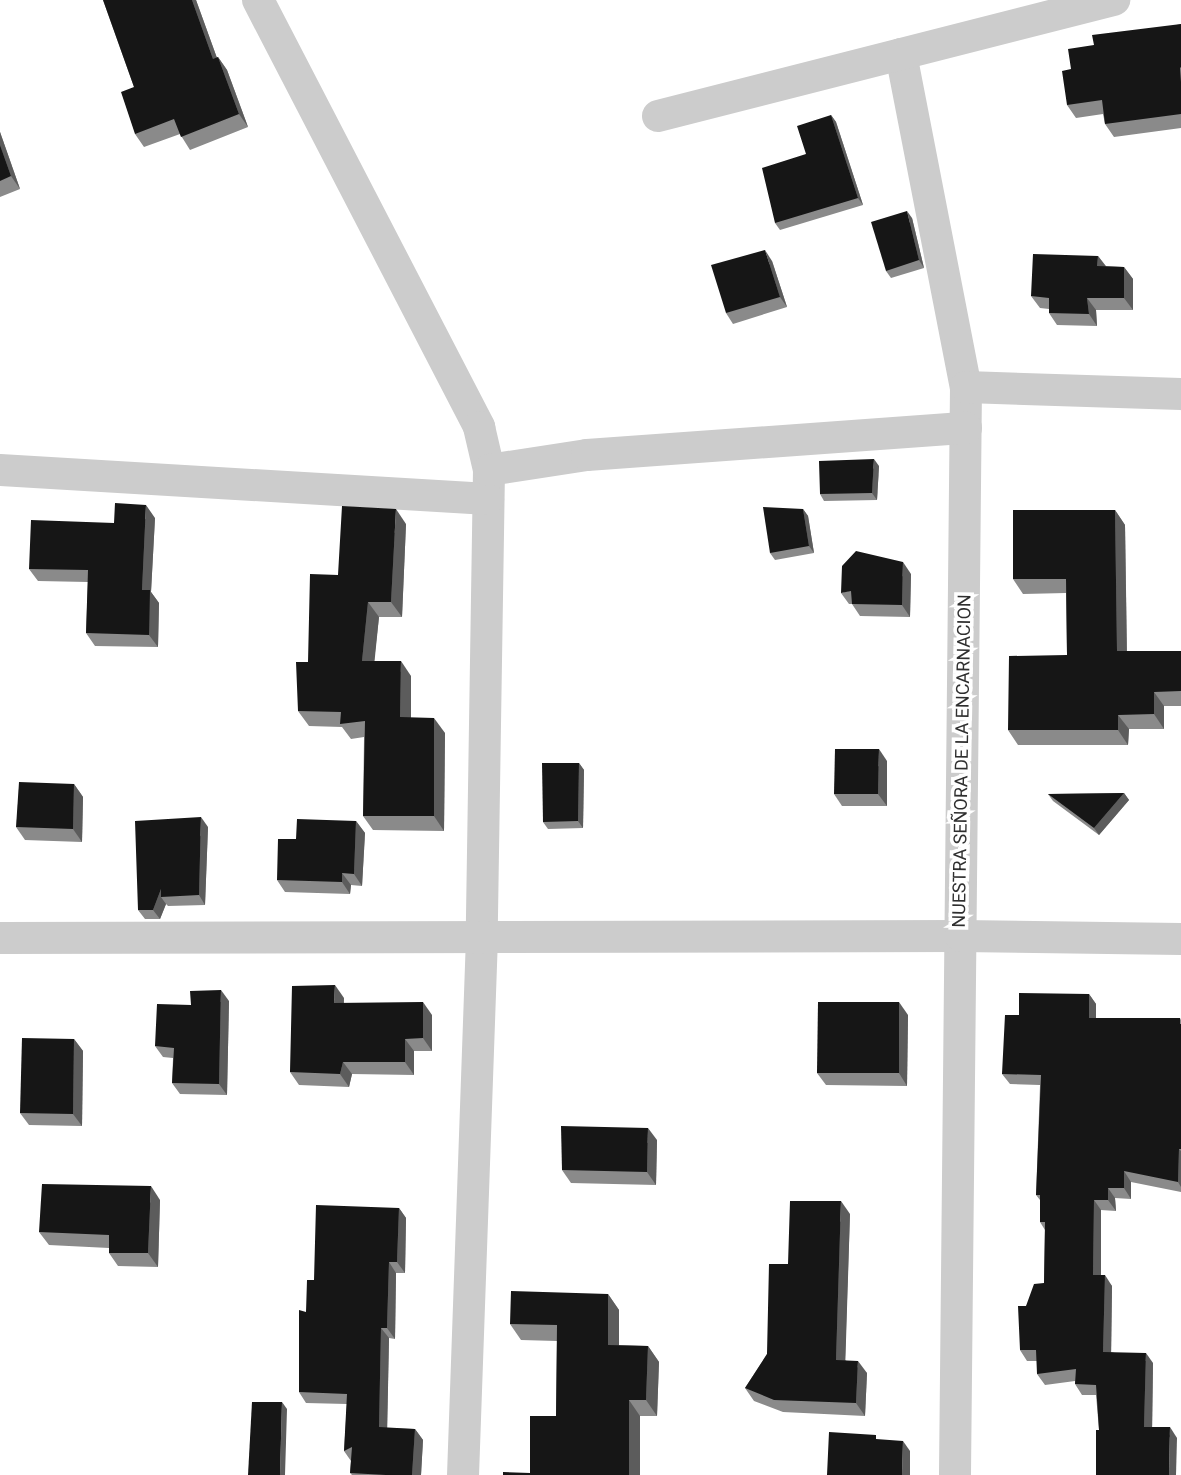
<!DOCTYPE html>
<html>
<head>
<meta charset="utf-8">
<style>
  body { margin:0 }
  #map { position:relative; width:1181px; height:1475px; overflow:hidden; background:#fff; font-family:Roboto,sans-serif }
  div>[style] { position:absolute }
  .minor>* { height:32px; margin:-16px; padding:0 16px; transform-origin:16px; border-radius:16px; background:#ccc }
  .wall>* { inset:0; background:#8a8a8a }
  .shaded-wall>* { inset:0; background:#5c5c5c }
  .building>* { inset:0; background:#161616 }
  span { translate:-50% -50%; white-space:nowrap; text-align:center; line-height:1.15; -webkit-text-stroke:7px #fff; paint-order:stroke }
  .street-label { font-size:18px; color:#2f2f2f }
</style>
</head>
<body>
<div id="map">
  <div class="minor">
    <i style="left:258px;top:0;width:481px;rotate:62.6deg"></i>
    <i style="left:479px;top:427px;width:44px;rotate:76.9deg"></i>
    <i style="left:489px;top:470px;width:467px;rotate:90.9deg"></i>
    <i style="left:482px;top:937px;width:538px;rotate:92.02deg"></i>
    <i style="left:901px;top:54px;width:339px;rotate:79deg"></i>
    <i style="left:966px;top:387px;width:1088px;rotate:90.58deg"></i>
    <i style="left:658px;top:116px;width:471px;rotate:-14.3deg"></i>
    <i style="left:966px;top:387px;width:215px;rotate:1.9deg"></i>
    <i style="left:0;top:470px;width:489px;rotate:3.4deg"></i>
    <i style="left:489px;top:470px;width:99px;rotate:-8.7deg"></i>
    <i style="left:587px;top:455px;width:380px;rotate:-4.1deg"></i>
    <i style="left:0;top:938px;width:961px;rotate:-0.12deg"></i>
    <i style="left:961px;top:936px;width:220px;rotate:0.8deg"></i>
  </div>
  <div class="wall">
    <i style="clip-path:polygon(103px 0,196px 0,217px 58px,218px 57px,227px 70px,248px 127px,190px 150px,180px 134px,144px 147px,135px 134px,134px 87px)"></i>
    <i style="clip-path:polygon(1181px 24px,1181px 128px,1114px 137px,1105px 124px,1103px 114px,1076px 118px,1067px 105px,1071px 69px,1094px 45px)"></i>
    <i style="clip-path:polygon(831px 115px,836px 122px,863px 205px,780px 230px,775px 223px,806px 154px)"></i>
    <i style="clip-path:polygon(0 132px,20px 189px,0 197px)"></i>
    <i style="clip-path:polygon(912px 218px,924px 268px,891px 278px,886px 271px)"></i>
    <i style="clip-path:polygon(1098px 256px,1106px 266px,1124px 267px,1133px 279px,1133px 310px,1096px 310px,1097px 326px,1057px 325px,1049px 313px,1049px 309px,1040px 308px,1031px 296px)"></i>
    <i style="clip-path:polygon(772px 261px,787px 307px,733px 324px,726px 313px)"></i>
    <i style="clip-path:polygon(879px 466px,877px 500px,824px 501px,820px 494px)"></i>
    <i style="clip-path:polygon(803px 509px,808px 516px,814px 553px,775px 560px,770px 553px)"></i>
    <i style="clip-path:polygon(1115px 510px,1125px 525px,1127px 651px,1181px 651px,1181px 706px,1164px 706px,1164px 729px,1129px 729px,1128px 745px,1018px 745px,1008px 730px,1067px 655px,1066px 593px,1023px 594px,1013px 579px)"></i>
    <i style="clip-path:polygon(155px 518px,151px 592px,159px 603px,158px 647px,95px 646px,86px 633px,88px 582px,38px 581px,29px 569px,114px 523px)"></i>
    <i style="clip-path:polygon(406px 524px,402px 617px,379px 617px,374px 661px,411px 676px,411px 718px,445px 733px,444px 831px,373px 830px,363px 816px,364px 737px,351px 739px,342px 727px,309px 726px,298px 711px,308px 662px,338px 575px)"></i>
    <i style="clip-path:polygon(911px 574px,910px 617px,860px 616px,852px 604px,849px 604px,841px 593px)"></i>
    <i style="clip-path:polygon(887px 761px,887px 806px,842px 806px,834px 794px)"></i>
    <i style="clip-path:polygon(579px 763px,584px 770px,583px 828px,548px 829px,543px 822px)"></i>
    <i style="clip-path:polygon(74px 784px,83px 797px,82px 842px,25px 840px,16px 827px)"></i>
    <i style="clip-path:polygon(1124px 793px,1129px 800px,1099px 835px,1053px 801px,1048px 794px)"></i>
    <i style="clip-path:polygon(356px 821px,365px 833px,362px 886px,351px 885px,350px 894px,285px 892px,277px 880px,296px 839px)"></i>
    <i style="clip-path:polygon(208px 827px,205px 905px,168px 906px,166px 904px,160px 919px,145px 919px,138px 910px)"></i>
    <i style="clip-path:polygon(1089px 994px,1096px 1004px,1096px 1018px,1180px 1018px,1181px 1020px,1181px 1192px,1131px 1182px,1131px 1199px,1115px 1198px,1116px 1211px,1101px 1210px,1101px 1275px,1112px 1286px,1111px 1352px,1153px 1363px,1152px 1427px,1177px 1438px,1099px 1430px,1096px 1395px,1082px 1395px,1075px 1384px,1075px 1381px,1045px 1385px,1037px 1374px,1037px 1361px,1027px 1361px,1020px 1350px,1026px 1306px,1044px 1283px,1045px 1230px,1040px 1222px,1040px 1200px,1036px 1195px,1040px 1085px,1010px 1084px,1002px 1074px,1019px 1015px)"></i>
    <i style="clip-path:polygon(344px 998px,344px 1003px,432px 1015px,432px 1051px,414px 1051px,414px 1075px,352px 1074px,349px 1087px,299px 1085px,290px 1072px)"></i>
    <i style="clip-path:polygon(229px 1001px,227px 1095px,180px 1094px,172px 1083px,173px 1058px,163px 1057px,155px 1046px,191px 1005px)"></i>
    <i style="clip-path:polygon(908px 1015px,907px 1086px,826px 1085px,817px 1073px)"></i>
    <i style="clip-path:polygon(74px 1039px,83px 1051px,82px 1126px,29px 1125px,20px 1113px)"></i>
    <i style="clip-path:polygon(657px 1140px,656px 1185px,571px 1183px,562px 1170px)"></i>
    <i style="clip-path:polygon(160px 1200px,158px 1267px,118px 1266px,109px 1253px,109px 1248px,49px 1245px,39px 1232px)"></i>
    <i style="clip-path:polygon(399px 1208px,406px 1218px,405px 1273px,396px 1273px,395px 1339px,389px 1338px,387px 1428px,415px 1429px,423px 1440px,421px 1475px,352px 1475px,350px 1473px,351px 1461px,344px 1451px,347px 1404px,306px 1403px,299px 1392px,306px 1312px,314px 1280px)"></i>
    <i style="clip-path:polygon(850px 1214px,845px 1360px,867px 1373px,865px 1416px,783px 1412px,754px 1401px,745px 1388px,767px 1354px,788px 1264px)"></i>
    <i style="clip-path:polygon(608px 1294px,619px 1310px,619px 1345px,648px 1346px,659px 1362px,657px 1416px,640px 1416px,640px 1475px,530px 1473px,556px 1416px,557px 1341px,521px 1340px,510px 1324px)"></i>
  </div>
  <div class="shaded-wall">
    <i style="clip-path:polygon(192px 0,196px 0,222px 72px,213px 59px)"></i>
    <i style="clip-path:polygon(218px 57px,227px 70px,248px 127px,239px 114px)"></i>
    <i style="clip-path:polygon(831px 115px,836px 122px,863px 205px,858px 198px)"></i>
    <i style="clip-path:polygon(0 132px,20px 189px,11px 176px,0 145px)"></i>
    <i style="clip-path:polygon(907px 211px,912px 218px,924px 268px,919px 260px)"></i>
    <i style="clip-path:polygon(765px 250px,772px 261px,787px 307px,780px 297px)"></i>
    <i style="clip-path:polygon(1098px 256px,1107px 268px,1097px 266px)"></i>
    <i style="clip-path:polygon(1124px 267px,1133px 279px,1133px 310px,1124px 298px)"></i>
    <i style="clip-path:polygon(1087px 298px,1096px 310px,1097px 326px,1089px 314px)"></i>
    <i style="clip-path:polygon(874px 459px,879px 466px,877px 500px,872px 493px)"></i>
    <i style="clip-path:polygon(146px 505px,155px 518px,151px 592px,159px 603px,158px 647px,149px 635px,142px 590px)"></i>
    <i style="clip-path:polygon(396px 509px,406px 524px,402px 617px,391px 602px)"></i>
    <i style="clip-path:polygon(803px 509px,808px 516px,814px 553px,809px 546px)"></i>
    <i style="clip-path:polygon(1115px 510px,1125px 525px,1127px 666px,1117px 651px)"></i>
    <i style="clip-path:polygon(903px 562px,911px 574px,910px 617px,902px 605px)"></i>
    <i style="clip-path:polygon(368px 602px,379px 617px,373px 676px,362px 661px)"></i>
    <i style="clip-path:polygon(401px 661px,411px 676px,411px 732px,400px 717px)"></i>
    <i style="clip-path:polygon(1154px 692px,1164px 706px,1164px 729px,1154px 714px)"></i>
    <i style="clip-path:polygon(1118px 715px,1129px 729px,1128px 745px,1118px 730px)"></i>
    <i style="clip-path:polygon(434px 718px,445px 733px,444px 831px,434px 816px)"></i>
    <i style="clip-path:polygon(879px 749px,887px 761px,887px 806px,878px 794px)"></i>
    <i style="clip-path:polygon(579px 763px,584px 770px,583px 828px,578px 821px)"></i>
    <i style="clip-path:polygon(74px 784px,83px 797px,82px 842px,73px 829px)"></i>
    <i style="clip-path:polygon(1124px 793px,1129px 800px,1099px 835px,1094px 828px)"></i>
    <i style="clip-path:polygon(201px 817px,208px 827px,205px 905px,199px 895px)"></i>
    <i style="clip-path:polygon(356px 821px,365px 833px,362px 886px,354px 874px)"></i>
    <i style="clip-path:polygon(342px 873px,351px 885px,350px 894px,342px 882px)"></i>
    <i style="clip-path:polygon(161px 889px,161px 897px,166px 904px,160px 919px,153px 910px)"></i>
    <i style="clip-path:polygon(335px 985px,344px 998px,343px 1016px,334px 1003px)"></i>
    <i style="clip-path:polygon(221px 990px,229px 1001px,227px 1095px,219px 1084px)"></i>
    <i style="clip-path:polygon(1089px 994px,1096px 1004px,1096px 1029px,1089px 1018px)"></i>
    <i style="clip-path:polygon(423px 1002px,432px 1015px,432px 1051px,423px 1038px)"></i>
    <i style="clip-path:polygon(899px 1002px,908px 1015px,907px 1086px,899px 1073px)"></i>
    <i style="clip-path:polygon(74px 1039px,83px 1051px,82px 1126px,73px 1114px)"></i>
    <i style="clip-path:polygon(405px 1039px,414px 1051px,414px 1075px,405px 1062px)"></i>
    <i style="clip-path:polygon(343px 1062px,352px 1074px,349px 1087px,340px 1074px)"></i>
    <i style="clip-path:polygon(648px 1128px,657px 1140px,656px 1185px,647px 1172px)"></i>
    <i style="clip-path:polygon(1179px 1149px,1181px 1151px,1181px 1187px,1178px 1182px)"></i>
    <i style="clip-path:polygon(1124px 1171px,1131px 1182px,1131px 1199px,1124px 1188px)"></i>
    <i style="clip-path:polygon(151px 1186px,160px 1200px,158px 1267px,148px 1253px)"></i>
    <i style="clip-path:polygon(1108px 1188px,1115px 1198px,1116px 1211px,1108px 1200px)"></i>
    <i style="clip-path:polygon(1094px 1200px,1101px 1210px,1101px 1286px,1093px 1275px)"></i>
    <i style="clip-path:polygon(841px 1201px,850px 1214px,845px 1372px,836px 1360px)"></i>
    <i style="clip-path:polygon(399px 1208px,406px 1218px,405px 1273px,397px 1262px)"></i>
    <i style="clip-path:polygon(389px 1262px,396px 1273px,395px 1339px,387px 1328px)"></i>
    <i style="clip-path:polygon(1105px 1275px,1112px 1286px,1111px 1363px,1103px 1352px)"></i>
    <i style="clip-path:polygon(608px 1294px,619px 1310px,619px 1361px,608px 1345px)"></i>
    <i style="clip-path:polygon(381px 1328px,389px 1338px,387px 1438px,379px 1427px)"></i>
    <i style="clip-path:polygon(648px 1346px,659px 1362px,657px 1416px,646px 1400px)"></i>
    <i style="clip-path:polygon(1146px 1353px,1153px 1363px,1152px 1437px,1144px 1427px)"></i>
    <i style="clip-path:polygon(858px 1361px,867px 1373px,865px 1416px,856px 1403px)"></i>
    <i style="clip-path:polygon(629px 1400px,640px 1416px,640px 1475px,629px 1475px)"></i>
    <i style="clip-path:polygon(282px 1402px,287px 1409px,285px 1475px,280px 1475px)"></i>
    <i style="clip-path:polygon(1170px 1427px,1177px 1438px,1176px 1475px,1169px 1475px)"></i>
    <i style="clip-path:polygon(415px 1429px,423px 1440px,421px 1475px,412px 1475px)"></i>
    <i style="clip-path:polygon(903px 1441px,910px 1451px,910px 1475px,902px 1475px)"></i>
  </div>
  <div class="building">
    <i style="clip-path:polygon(103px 0,192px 0,213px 59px,218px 57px,239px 114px,181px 137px,174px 119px,135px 134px,121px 92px,134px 87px)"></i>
    <i style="clip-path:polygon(1181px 24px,1181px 67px,1180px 68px,1181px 82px,1181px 114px,1105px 124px,1102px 100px,1067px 105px,1062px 71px,1071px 69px,1068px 49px,1094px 45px,1092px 35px)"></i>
    <i style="clip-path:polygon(831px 115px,858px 198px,775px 223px,762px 168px,806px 154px,797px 126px)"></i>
    <i style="clip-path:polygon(0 145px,11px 176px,0 181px)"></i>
    <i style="clip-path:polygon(907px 211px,919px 260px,886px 271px,871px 222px)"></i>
    <i style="clip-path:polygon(765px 250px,780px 297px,726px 313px,711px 265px)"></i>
    <i style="clip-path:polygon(1033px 254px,1098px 256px,1097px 266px,1124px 267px,1124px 298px,1087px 298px,1089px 314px,1049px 313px,1049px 298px,1031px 296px)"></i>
    <i style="clip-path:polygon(874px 459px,872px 493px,820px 494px,819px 461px)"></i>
    <i style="clip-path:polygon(115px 503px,146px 505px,142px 590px,150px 590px,149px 635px,86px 633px,88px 570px,29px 569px,31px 520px,114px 523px)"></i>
    <i style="clip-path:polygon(342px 506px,396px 509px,391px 602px,368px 602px,362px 661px,401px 661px,400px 717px,434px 718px,434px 816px,363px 816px,365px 721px,340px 724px,341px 712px,298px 711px,296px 662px,308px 662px,310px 574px,338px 575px)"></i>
    <i style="clip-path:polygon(763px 507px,803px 509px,809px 546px,770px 553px)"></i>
    <i style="clip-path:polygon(1013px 510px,1115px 510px,1117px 651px,1181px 651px,1181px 691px,1154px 692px,1154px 714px,1118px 715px,1118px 730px,1008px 730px,1009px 656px,1067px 655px,1066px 579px,1013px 579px)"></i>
    <i style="clip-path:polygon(856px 551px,903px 562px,902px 605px,852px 604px,851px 591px,841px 593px,842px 566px)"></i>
    <i style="clip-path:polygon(835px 749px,879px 749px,878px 794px,834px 794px)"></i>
    <i style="clip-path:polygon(542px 763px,579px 763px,578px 821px,543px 822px)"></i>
    <i style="clip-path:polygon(19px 782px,74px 784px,73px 829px,16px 827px)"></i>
    <i style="clip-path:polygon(1124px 793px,1094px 828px,1048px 794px)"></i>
    <i style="clip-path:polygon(201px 817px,199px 895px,161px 897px,161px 889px,153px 910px,138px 910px,135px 821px)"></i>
    <i style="clip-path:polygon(297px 819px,356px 821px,354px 874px,342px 873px,342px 882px,277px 880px,278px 839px,296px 839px)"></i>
    <i style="clip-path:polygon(335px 985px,334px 1003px,423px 1002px,423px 1038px,405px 1039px,405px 1062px,343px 1062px,340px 1074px,290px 1072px,292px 986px)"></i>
    <i style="clip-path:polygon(221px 990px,219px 1084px,172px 1083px,174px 1048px,155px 1046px,157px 1004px,191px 1005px,190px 991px)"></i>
    <i style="clip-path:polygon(1019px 993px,1089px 994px,1089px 1018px,1180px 1018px,1180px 1024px,1181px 1024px,1181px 1149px,1179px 1149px,1178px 1182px,1124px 1171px,1124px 1188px,1108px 1188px,1108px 1200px,1094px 1200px,1093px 1275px,1105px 1275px,1103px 1352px,1146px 1353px,1144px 1427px,1170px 1427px,1169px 1475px,1096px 1475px,1096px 1430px,1099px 1430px,1096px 1385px,1075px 1384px,1076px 1369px,1037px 1374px,1036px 1350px,1020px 1350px,1018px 1306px,1026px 1306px,1034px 1284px,1044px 1283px,1045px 1222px,1040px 1222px,1040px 1195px,1036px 1195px,1041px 1075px,1002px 1074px,1005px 1015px,1019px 1015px)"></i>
    <i style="clip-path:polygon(818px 1002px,899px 1002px,899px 1073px,817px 1073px)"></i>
    <i style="clip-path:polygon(22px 1038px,74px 1039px,73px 1114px,20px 1113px)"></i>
    <i style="clip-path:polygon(561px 1126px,648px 1128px,647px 1172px,562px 1170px)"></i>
    <i style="clip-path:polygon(42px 1184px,151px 1186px,148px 1253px,109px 1253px,109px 1235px,39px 1232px)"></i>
    <i style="clip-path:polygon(790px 1201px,841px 1201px,836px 1360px,858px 1361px,856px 1403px,774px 1400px,745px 1388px,767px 1354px,769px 1264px,788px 1264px)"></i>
    <i style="clip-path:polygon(316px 1205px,399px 1208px,397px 1262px,389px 1262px,387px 1328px,381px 1328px,379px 1427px,415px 1429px,412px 1475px,386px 1475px,350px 1473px,352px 1447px,344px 1451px,347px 1394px,299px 1392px,299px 1310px,306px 1312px,307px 1280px,314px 1280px)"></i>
    <i style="clip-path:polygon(511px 1291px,608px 1294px,608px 1345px,648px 1346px,646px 1400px,629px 1400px,629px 1475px,640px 1475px,503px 1475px,503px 1472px,530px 1473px,530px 1416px,556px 1416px,557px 1325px,510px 1324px)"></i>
    <i style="clip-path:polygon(252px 1402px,282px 1402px,280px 1475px,248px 1475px)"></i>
    <i style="clip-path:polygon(829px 1432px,876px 1435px,876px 1439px,903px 1441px,902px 1475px,827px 1475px)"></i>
  </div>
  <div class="street-label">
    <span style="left:962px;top:761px;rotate:-89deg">NUESTRA SEÑORA DE LA ENCARNACION</span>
  </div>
</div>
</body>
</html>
